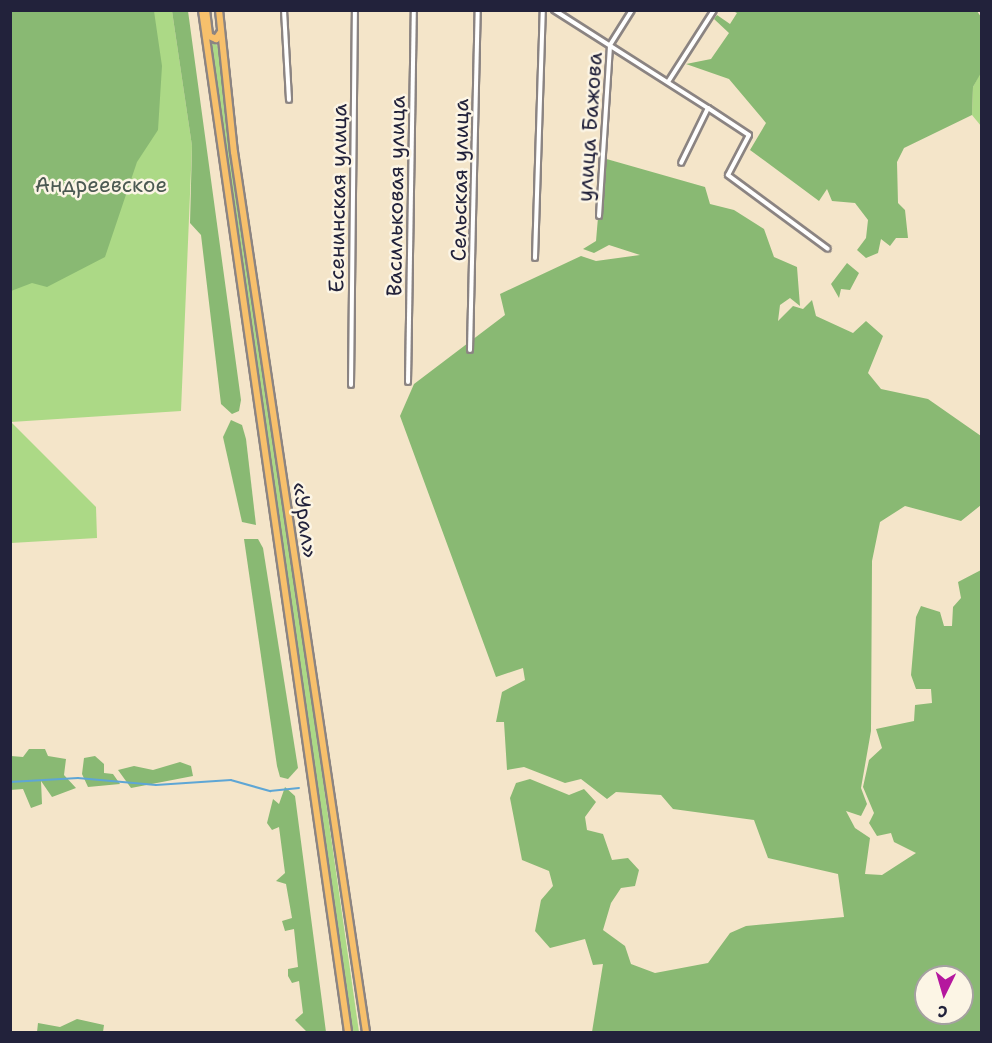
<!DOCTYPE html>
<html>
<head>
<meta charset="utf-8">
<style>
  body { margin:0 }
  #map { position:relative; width:992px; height:1043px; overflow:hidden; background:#f4e5c9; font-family:"Shantell Sans",sans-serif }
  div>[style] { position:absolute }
  .green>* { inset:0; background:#acd986 }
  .forest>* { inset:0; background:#89b973 }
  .stream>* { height:1.5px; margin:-0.75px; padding:0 0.75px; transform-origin:0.75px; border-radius:0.75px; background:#5ea6d5 }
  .roads { filter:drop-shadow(2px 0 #8b8482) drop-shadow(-2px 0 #8b8482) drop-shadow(0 2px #8b8482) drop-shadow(0 -2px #8b8482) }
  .minor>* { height:4px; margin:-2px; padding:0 2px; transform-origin:2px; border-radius:2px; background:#fff }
  .primary>* { height:6px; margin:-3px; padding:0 3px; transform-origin:3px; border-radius:3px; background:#f7c06c }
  span { translate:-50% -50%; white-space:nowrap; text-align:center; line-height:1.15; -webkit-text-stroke:5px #fcf5e5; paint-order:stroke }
  .street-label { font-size:21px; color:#22223b }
  .park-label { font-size:21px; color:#4b5952 }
  .frame { position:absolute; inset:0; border:12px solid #22223b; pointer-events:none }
  .north { position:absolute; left:914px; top:965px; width:60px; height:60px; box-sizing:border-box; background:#fcf5e5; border:2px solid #a5a1a1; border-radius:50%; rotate:185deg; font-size:16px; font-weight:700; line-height:24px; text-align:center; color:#22223b }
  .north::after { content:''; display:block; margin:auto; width:21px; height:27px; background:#b5179e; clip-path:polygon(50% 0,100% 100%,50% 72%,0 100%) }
</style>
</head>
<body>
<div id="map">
  <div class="green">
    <i style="clip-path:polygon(11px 11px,172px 11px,192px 146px,181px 411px,11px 422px,96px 507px,97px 538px,11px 543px)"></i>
    <i style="clip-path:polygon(213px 40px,218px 47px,359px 1032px,350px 1032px,209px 47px)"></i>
    <i style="clip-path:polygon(981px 71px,981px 126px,972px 115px,973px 87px)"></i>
  </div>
  <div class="forest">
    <i style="clip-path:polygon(10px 11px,154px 11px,162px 66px,158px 130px,137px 162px,105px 257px,47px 287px,32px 283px,11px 291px)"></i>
    <i style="clip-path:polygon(172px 11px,188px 11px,241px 400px,239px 411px,232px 414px,221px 404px,201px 235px,190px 223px,192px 146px)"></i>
    <i style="clip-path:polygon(977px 11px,981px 17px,982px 71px,973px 87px,972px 115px,904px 148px,897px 162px,898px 203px,905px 210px,908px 238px,896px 238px,890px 246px,881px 239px,878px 253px,866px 258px,857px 250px,866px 238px,868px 220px,855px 203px,832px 201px,827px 189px,819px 201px,750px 150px,766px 123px,729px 79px,686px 64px,711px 59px,729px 33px,714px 19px,717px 15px,730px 24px,737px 13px,733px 11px)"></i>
    <i style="clip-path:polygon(evenodd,603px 158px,705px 187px,710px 204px,734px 210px,764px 229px,774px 257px,797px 267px,800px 306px,790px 298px,780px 305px,778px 321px,793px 306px,803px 309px,812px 300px,816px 316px,853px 333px,866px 321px,883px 336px,868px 373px,881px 389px,928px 399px,981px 436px,981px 505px,961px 521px,905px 506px,880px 522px,872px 561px,871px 731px,861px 788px,867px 804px,861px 816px,846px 811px,855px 828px,870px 838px,865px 874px,882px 875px,916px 853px,894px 842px,891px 833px,877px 836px,869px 823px,874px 813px,863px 787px,869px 760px,882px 748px,876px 729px,914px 721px,915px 705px,932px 703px,931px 689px,916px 689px,911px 675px,916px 617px,921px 606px,940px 612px,944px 626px,952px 626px,953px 607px,961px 598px,958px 582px,981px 570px,981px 1032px,592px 1032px,603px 964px,593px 965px,585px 939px,550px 948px,535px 931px,541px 900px,553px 886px,549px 871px,522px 860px,510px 798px,516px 783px,530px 779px,569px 795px,584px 789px,596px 802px,585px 817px,587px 830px,603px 834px,612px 860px,628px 858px,639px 870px,635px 886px,621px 888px,611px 903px,603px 930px,625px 946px,631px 964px,655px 973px,708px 963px,730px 933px,746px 926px,844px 917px,838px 874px,768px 858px,754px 820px,673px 809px,661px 795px,616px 792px,607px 799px,581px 779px,565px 783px,524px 767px,507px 770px,504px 722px,496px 722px,502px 692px,525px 680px,523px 668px,496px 677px,400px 416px,414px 384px,505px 315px,500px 294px,581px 256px,596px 261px,640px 255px,609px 245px,594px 253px,583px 249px,596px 241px,603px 158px,926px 977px,962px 977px,962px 1013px,926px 1013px,926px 977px)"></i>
    <i style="clip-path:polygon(847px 263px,859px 273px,850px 290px,841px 289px,839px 298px,831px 284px)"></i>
    <i style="clip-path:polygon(231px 420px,242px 425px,246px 439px,256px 525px,242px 522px,223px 437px)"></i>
    <i style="clip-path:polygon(244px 539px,258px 539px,263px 548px,298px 768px,288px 779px,280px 777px,277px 766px)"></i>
    <i style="clip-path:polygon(29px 749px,45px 749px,48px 756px,66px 759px,64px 775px,76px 788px,52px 797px,41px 781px,42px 804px,31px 808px,23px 789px,10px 790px,11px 756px,23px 757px)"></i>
    <i style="clip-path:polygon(95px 756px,104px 764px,104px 773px,113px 774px,120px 784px,88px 787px,82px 774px,84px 758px)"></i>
    <i style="clip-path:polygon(180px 762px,191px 766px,193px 776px,131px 788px,118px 770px,134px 766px,153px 770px)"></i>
    <i style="clip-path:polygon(285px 787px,295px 796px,326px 1032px,307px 1032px,295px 1020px,303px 1013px,299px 981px,292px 983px,288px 976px,288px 969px,298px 967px,294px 929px,285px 931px,282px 921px,292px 918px,286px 884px,276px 881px,285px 873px,279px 827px,272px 830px,267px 823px,273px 799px,279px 804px)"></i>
    <i style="clip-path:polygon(77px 1019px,104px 1025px,103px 1032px,37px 1032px,38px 1023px,60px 1027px)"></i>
  </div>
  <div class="stream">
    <i style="left:10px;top:782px;width:68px;rotate:-3.4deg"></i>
    <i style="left:78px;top:778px;width:78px;rotate:5.1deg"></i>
    <i style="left:156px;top:785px;width:75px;rotate:-3.8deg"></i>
    <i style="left:231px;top:780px;width:41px;rotate:15.8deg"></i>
    <i style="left:270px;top:791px;width:29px;rotate:-6deg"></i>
  </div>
  <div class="roads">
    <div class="minor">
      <i style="left:284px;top:10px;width:90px;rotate:86.8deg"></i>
      <i style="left:554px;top:10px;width:183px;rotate:32.5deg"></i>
      <i style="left:708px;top:108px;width:61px;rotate:116.1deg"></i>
      <i style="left:668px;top:82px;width:85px;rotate:-57.4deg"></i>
      <i style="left:708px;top:108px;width:49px;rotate:33.4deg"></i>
      <i style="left:749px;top:135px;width:45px;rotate:117.7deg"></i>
      <i style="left:728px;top:175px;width:124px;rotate:36.5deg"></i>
      <i style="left:599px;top:216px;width:171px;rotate:-86.3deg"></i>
      <i style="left:610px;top:45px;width:41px;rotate:-57.8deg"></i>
      <i style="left:535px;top:258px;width:248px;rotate:-88.2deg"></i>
      <i style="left:470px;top:350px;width:340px;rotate:-88.7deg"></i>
      <i style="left:408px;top:382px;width:372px;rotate:-89.1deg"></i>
      <i style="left:351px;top:385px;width:375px;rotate:-89.4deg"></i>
    </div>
    <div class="primary">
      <i style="left:202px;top:10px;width:1032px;rotate:81.87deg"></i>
      <i style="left:206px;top:10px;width:26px;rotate:83deg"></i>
      <i style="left:209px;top:36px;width:8px;rotate:23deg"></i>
      <i style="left:216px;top:39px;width:7px;rotate:-56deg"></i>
      <i style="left:219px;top:10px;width:143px;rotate:84deg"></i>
      <i style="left:234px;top:152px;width:890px;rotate:81.47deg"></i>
    </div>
  </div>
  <div class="street-label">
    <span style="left:590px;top:127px;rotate:-86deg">улица Бажова</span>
    <span style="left:460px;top:180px;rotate:-89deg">Сельская улица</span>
    <span style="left:396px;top:196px;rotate:-89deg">Васильковая улица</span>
    <span style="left:338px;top:198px;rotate:-89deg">Есенинская улица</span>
    <span style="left:305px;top:520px;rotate:82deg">«Урал»</span>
  </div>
  <div class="park-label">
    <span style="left:101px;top:185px">Андреевское</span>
  </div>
  <div class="frame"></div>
  <div class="north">С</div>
</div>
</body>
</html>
